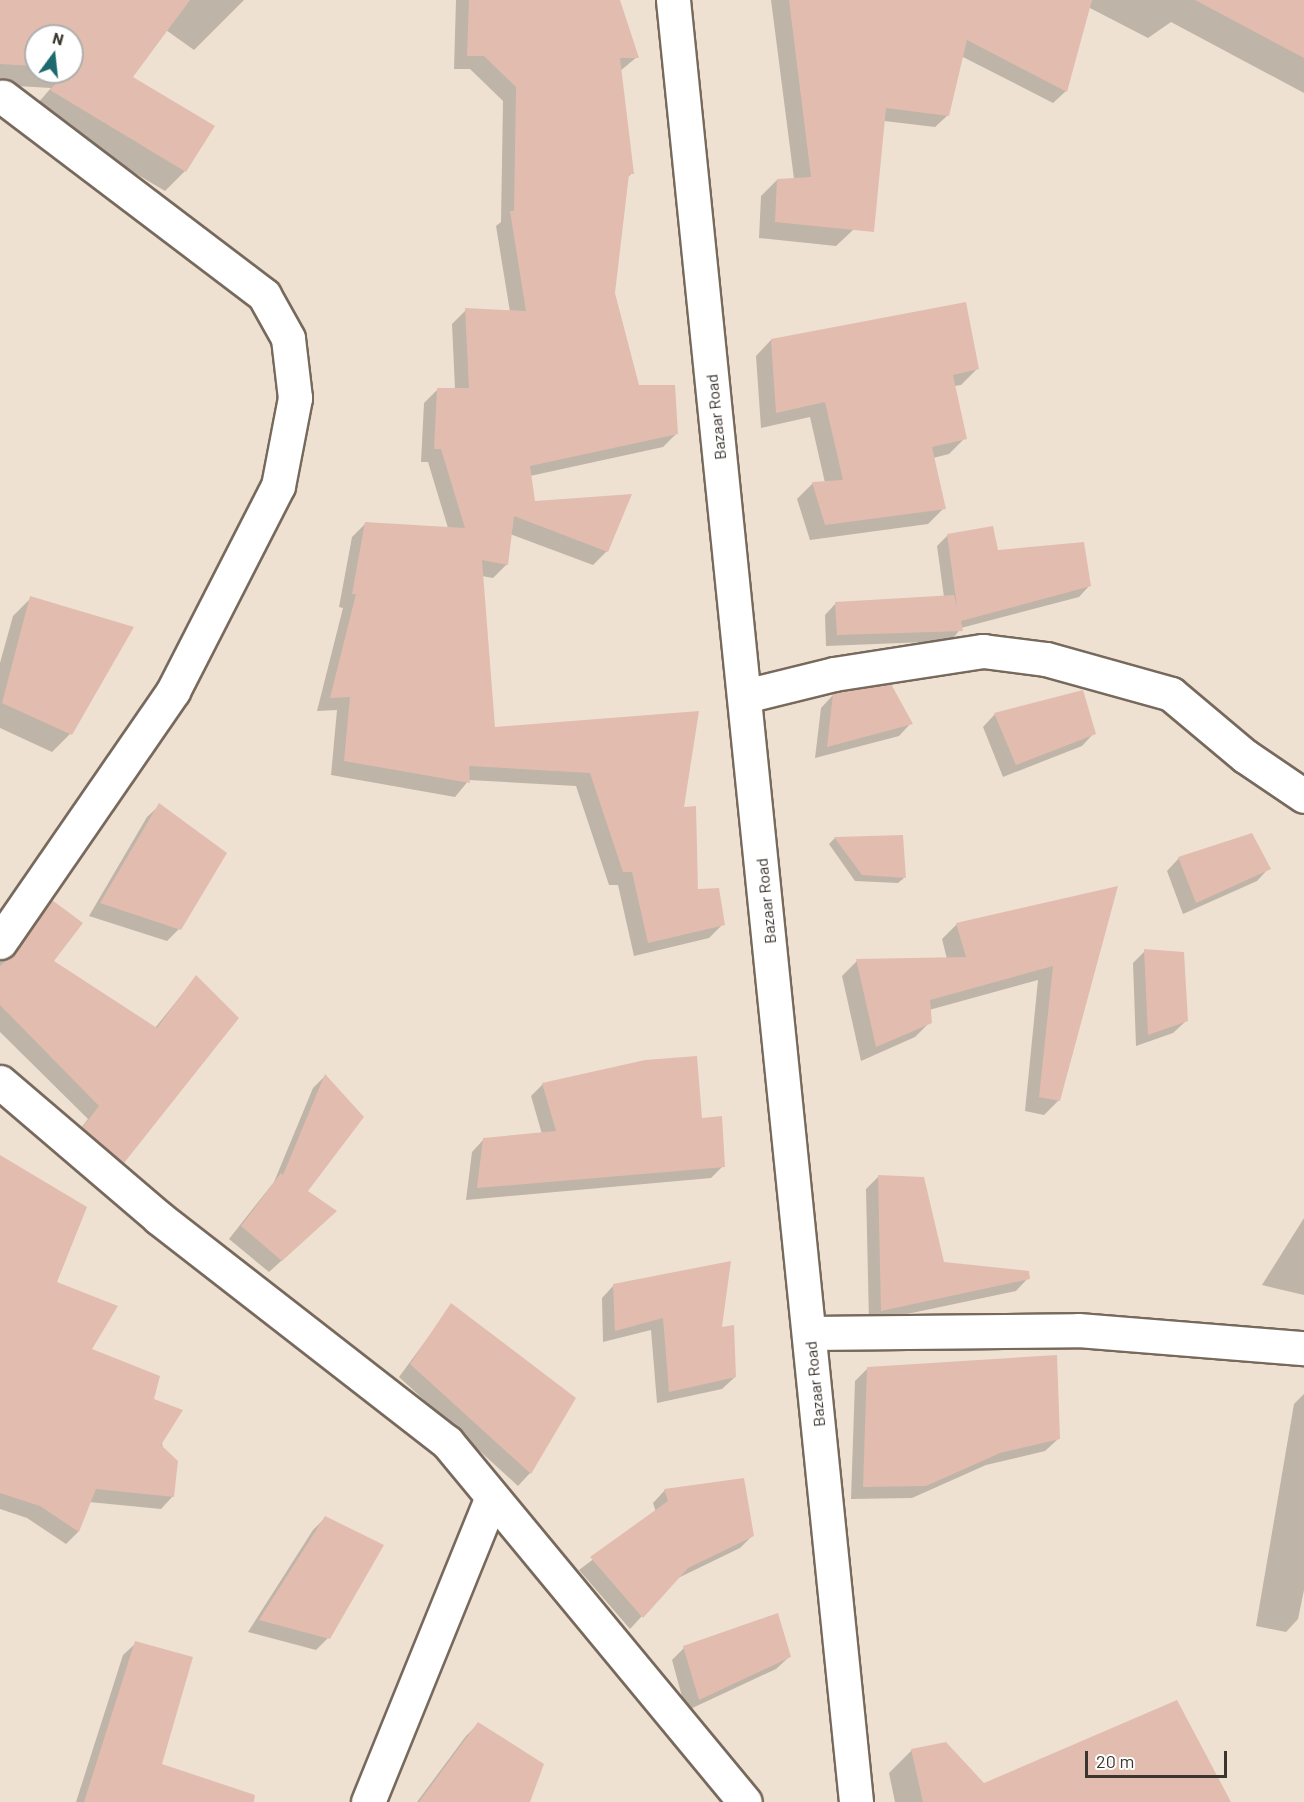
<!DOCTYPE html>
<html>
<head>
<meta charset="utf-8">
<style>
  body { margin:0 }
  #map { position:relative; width:1304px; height:1802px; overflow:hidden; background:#efe1d2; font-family:Barlow,sans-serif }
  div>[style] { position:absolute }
  .shadow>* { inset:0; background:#0003 }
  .building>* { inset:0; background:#e2bdaf }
  .roads { filter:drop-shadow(2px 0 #776a5d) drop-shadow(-2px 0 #776a5d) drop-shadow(0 2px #776a5d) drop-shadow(0 -2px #776a5d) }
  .minor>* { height:33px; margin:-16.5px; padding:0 16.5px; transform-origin:16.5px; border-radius:16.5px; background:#fff }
  .major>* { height:33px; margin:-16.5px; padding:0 16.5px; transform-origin:16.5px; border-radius:16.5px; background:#fff }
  span { translate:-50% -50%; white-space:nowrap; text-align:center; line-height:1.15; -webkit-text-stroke:6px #fff; paint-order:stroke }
  .street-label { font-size:16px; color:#3a352f }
  .north { position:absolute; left:24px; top:24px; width:60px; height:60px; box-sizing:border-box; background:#fff; border:2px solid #b0aeac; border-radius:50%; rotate:15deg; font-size:16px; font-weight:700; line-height:24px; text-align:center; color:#3a352f }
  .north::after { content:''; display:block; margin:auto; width:21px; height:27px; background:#1c696f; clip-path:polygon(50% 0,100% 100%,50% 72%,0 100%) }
  .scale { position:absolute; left:1085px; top:1751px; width:142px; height:27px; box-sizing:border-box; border:3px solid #3a352f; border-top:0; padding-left:8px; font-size:18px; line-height:21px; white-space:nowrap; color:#3a352f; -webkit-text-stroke:4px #fff; paint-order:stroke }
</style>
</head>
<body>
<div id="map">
  <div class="shadow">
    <i style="clip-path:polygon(evenodd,0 0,244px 0,194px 50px,166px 30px,131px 78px,185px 171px,165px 191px,31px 111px,51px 88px,0 85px,0 0,36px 36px,72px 36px,72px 72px,36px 72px,36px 36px)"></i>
    <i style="clip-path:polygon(456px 0,618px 0,637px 57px,620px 71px,632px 173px,627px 178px,613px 293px,637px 387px,677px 433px,663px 447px,530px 476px,534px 503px,607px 551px,593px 565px,510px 534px,507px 564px,493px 578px,482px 576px,494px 728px,682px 809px,697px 890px,723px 924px,709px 938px,634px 956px,618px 885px,609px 885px,576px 786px,469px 780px,455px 797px,331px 775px,337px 710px,317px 711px,343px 608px,339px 607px,352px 537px,366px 523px,448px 528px,428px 462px,421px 462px,424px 403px,438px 389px,455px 389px,452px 324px,466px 310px,510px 312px,496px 226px,501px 222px,503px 101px,470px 69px,454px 69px)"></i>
    <i style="clip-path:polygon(771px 0,851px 0,853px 230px,836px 246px,759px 238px,761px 196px,777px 180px,794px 179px)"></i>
    <i style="clip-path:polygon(907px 0,1070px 0,1066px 91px,1053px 103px,961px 56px,948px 115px,935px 127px,876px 120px)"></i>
    <i style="clip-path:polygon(1092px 0,1304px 0,1304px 93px,1171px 22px,1148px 38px,1088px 7px)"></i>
    <i style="clip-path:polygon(771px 340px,977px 369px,961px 385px,954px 386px,965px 438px,949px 454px,933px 458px,944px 508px,928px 524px,810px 540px,797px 499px,813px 483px,825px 483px,810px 417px,761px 428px,756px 356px)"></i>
    <i style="clip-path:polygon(948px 535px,1090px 585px,1079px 597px,961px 628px,951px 641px,826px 646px,825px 615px,836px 603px,944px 597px,937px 546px)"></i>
    <i style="clip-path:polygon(31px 598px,70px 734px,52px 752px,0 728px,0 663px,13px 616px)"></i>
    <i style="clip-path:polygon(833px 695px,911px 723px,899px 736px,815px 758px,821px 708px)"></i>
    <i style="clip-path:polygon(995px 714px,1094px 733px,1082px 746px,1003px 777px,983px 727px)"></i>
    <i style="clip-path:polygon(160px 805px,179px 929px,167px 941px,89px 916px,147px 817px)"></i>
    <i style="clip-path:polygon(902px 837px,904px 878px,898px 883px,855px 881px,829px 844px,835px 838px)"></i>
    <i style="clip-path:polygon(1179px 858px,1269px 868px,1257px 881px,1183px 914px,1167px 871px)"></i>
    <i style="clip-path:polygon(1116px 888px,1059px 1100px,1044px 1115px,1025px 1111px,1038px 980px,929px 1010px,930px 1022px,915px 1037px,861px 1061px,842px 976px,857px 961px,947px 959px,942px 939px,957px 924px)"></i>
    <i style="clip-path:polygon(52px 902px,52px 962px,155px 1028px,196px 977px,237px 1018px,110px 1174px,71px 1141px,88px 1119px,0 1032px,0 960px,8px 961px)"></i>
    <i style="clip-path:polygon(1145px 951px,1186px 1021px,1173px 1033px,1136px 1046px,1133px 963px)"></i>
    <i style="clip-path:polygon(325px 1076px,306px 1191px,323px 1223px,269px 1272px,229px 1239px,274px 1182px,313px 1088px)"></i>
    <i style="clip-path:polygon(543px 1084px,700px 1120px,723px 1166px,711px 1178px,466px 1200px,472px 1152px,484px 1139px,542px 1134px,531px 1096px)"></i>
    <i style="clip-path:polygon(0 1157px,55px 1283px,90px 1349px,153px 1400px,173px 1496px,161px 1509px,89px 1502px,78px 1532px,66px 1544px,27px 1518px,0 1509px)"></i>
    <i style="clip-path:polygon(878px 1177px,943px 1263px,1028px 1278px,1016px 1291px,869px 1322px,866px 1189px)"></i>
    <i style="clip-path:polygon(1304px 1218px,1304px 1295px,1262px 1285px)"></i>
    <i style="clip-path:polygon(614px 1285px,721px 1328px,735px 1377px,722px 1389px,657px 1403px,651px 1330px,603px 1342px,602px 1298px)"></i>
    <i style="clip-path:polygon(452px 1305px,574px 1398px,530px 1473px,518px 1486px,399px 1377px)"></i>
    <i style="clip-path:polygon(867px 1369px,1058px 1439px,1045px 1451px,986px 1465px,912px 1498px,851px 1499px,855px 1381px)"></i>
    <i style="clip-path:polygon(1304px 1394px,1304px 1590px,1298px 1619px,1286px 1632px,1256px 1626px,1294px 1404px)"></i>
    <i style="clip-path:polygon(665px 1490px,753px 1535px,740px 1548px,676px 1579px,630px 1629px,579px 1570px,656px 1512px,653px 1503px)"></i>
    <i style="clip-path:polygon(325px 1518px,328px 1638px,316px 1650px,248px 1632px,313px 1530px)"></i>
    <i style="clip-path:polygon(136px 1643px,161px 1765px,202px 1802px,76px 1802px,123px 1655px)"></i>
    <i style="clip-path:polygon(684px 1648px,789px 1657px,776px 1669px,686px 1711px,672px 1660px)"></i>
    <i style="clip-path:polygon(478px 1724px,528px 1802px,417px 1802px,466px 1736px)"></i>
    <i style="clip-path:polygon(912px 1750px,984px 1785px,1229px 1802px,895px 1802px,889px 1773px)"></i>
  </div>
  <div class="building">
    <i style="clip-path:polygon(0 0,190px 0,133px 77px,215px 126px,186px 172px,50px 90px,66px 72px,72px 72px,72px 36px,36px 36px,36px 66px,0 64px)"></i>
    <i style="clip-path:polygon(469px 0,620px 0,639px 58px,620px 58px,634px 174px,629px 174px,615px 293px,639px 385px,675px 385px,678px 434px,530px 466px,535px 501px,632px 494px,608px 552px,514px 516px,508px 565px,482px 560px,495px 727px,699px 711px,684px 807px,696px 806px,698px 889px,719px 888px,725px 925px,648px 943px,632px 872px,623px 872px,590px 773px,469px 766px,470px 783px,344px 761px,350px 697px,330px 698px,356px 594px,352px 594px,365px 522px,465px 528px,441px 449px,434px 449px,437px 388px,469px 388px,465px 308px,526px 311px,510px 211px,514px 211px,516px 87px,484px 56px,467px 56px)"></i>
    <i style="clip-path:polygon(789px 0,1092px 0,1067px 92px,967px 40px,949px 116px,886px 108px,874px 232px,775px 222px,777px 179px,811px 177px)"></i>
    <i style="clip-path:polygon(1195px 0,1304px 0,1304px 58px)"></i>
    <i style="clip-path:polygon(966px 302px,979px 369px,953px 375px,967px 439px,932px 447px,946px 509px,825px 525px,812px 482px,843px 480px,825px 402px,776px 413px,771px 339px)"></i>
    <i style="clip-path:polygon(993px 526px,998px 550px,1084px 542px,1091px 586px,961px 621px,963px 631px,837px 635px,835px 602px,954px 595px,957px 607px,947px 534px)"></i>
    <i style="clip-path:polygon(30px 596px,134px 627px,72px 735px,2px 703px)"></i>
    <i style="clip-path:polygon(891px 684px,913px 724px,827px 747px,833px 694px)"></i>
    <i style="clip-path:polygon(1083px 690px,1096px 734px,1016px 765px,994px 713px)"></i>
    <i style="clip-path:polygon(159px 803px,227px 853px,181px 930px,100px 903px)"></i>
    <i style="clip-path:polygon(1252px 833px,1271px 869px,1196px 903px,1178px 857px)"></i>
    <i style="clip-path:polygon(903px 835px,906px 878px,862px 875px,834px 837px)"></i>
    <i style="clip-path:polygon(1118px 886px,1060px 1101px,1039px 1097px,1053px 966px,930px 1000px,932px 1023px,876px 1047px,856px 959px,966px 957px,956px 923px)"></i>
    <i style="clip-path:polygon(52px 900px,83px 923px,54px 961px,157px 1028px,196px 975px,239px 1018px,124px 1163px,82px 1128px,99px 1106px,0 1005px,0 966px,15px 953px)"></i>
    <i style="clip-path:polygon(1144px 949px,1184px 952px,1188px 1021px,1148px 1035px)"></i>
    <i style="clip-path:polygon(697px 1056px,702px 1118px,722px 1116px,725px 1167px,477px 1188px,483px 1138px,556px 1131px,542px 1083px,645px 1060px)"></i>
    <i style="clip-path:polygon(325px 1074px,364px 1117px,308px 1191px,337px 1211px,282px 1261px,241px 1226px,281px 1173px,283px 1175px)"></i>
    <i style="clip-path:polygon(0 1155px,87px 1207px,57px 1282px,118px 1306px,92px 1349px,160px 1376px,154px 1399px,183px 1410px,161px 1445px,178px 1461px,174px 1497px,96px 1489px,79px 1532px,40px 1506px,0 1493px)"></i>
    <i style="clip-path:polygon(878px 1175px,924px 1177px,944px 1262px,1029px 1271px,1030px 1279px,881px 1311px)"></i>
    <i style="clip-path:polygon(731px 1261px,722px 1327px,734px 1325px,736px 1377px,669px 1392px,663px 1318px,615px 1331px,613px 1284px)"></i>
    <i style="clip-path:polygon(451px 1303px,576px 1398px,531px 1474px,410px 1364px)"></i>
    <i style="clip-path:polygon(1057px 1355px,1060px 1439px,1000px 1453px,926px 1486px,863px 1487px,867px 1367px)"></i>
    <i style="clip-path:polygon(744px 1478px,754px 1536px,688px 1568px,643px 1618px,590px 1557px,668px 1501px,664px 1489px)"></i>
    <i style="clip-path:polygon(325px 1516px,384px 1545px,330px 1639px,259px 1620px)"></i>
    <i style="clip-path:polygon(778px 1613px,791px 1657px,699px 1700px,683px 1646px)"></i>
    <i style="clip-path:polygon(135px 1641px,193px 1657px,162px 1764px,255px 1795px,254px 1802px,84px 1802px)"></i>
    <i style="clip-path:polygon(1177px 1700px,1231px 1802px,923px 1802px,911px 1749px,946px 1742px,984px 1783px)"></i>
    <i style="clip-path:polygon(478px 1722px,544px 1764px,530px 1802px,419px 1802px)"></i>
  </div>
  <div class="roads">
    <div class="minor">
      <i style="left:673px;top:0;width:1811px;rotate:84.2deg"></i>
      <i style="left:745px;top:696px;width:92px;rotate:-13.9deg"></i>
      <i style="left:834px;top:674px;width:151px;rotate:-8.8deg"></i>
      <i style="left:983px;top:651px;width:64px;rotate:7.2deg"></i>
      <i style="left:1046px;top:659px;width:130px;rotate:15.6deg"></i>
      <i style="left:1171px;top:694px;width:97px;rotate:40deg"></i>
      <i style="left:1245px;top:756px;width:71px;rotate:34.1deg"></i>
      <i style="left:0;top:942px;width:305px;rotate:-55.4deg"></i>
      <i style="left:173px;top:691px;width:230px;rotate:-62.9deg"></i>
      <i style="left:278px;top:486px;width:90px;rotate:-79.1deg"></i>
      <i style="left:295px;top:398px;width:60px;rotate:-96.7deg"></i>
      <i style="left:288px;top:338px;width:49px;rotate:-119.2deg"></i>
      <i style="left:264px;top:295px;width:328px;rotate:-142.8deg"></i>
      <i style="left:810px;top:1333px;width:268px;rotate:-0.6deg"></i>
      <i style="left:1078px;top:1330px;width:227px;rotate:4.6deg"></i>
      <i style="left:368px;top:1802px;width:329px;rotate:-67.9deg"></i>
    </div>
    <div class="major">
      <i style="left:0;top:1082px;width:209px;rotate:40.5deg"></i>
      <i style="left:159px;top:1218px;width:365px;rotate:37.9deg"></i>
      <i style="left:447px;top:1442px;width:467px;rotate:50.4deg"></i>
    </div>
  </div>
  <div class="street-label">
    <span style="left:716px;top:417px;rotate:-96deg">Bazaar Road</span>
    <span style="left:766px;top:901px;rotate:-96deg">Bazaar Road</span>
    <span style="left:815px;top:1384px;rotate:-96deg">Bazaar Road</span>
  </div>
  <div class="north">N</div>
  <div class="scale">20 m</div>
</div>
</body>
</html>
